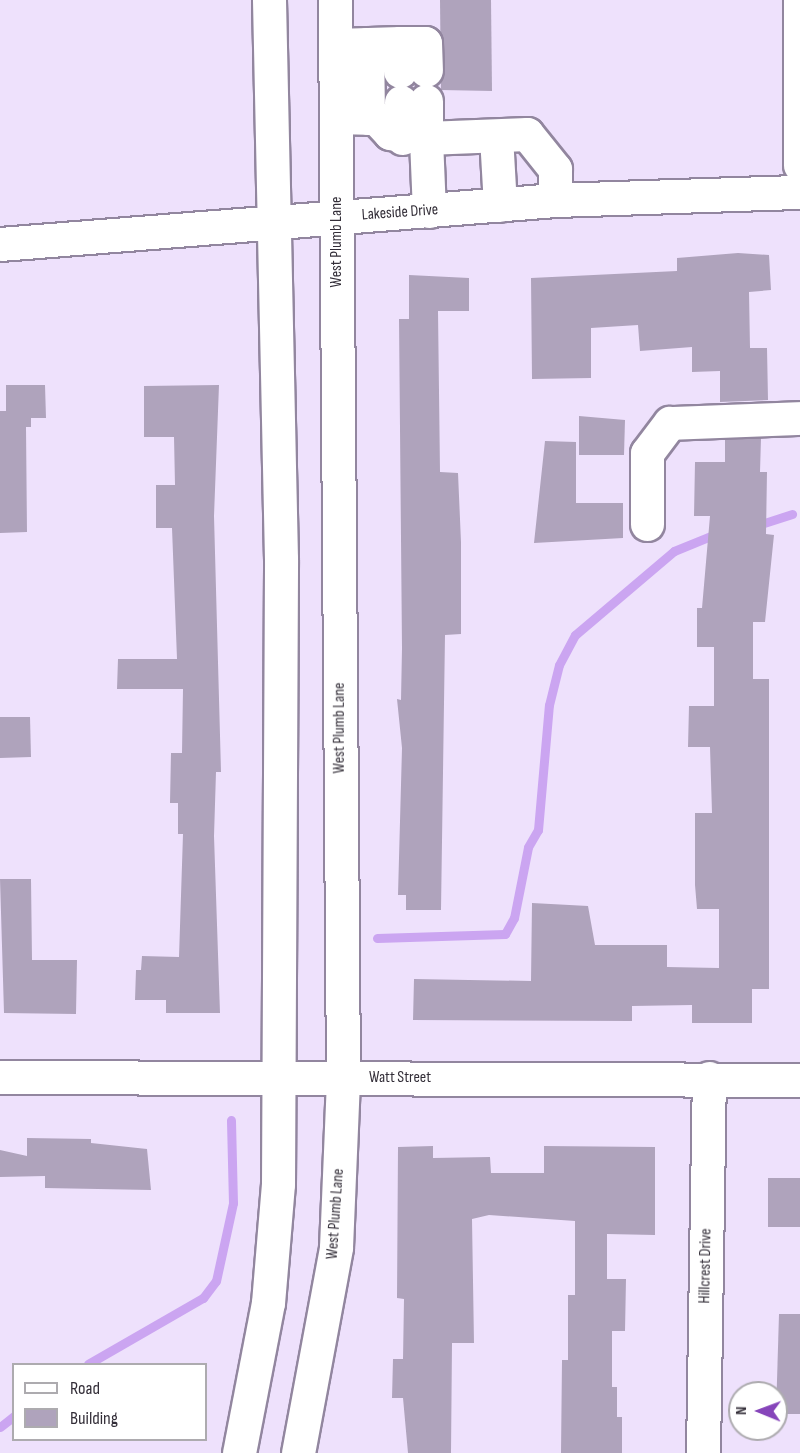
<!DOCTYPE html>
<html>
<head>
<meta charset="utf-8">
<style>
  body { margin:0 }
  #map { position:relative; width:800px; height:1453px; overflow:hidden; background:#eee1fc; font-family:"Sofia Sans Condensed",sans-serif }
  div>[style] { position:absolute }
  .stream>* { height:9px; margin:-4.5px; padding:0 4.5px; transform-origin:4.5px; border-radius:4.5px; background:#cba5f1 }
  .building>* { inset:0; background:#afa3bc }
  .roads { filter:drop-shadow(2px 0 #92869f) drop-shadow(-2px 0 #92869f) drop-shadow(0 2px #92869f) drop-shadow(0 -2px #92869f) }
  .minor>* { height:33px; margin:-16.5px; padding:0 16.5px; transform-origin:16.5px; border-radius:16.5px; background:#fff }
  .major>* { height:33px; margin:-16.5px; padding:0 16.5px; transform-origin:16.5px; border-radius:16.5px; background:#fff }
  span { translate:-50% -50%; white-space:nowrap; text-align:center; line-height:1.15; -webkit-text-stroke:5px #fff; paint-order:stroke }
  .street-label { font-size:16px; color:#332e38 }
  .legend { position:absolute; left:12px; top:1363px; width:195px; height:78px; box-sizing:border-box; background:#fff; border:2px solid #adabaf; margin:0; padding:8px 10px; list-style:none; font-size:18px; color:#332e38 }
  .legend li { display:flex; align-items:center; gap:12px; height:30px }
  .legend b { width:30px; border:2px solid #adabaf }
  .north { position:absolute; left:728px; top:1381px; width:60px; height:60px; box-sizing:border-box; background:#fff; border:2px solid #adabaf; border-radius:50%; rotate:271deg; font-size:16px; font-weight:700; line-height:24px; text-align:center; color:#332e38 }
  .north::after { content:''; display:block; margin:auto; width:21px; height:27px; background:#8645ba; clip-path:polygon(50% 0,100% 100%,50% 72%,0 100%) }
</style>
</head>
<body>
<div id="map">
  <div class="stream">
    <i style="left:755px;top:526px;width:39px;rotate:-18deg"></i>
    <i style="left:377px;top:938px;width:128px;rotate:-1.8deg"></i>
    <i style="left:505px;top:934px;width:18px;rotate:-61deg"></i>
    <i style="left:514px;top:918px;width:72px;rotate:-78.8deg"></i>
    <i style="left:528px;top:847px;width:20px;rotate:-60deg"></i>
    <i style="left:538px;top:830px;width:125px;rotate:-85deg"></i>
    <i style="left:549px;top:705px;width:41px;rotate:-76deg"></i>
    <i style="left:559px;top:665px;width:34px;rotate:-62deg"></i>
    <i style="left:575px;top:635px;width:130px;rotate:-40.3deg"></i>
    <i style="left:674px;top:551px;width:48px;rotate:-22.2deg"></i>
    <i style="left:88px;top:1364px;width:133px;rotate:-29.9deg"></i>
    <i style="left:203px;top:1298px;width:21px;rotate:-53deg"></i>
    <i style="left:216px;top:1281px;width:80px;rotate:-77.7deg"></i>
    <i style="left:233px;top:1203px;width:83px;rotate:-91.4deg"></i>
    <i style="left:0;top:1427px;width:18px;rotate:-38deg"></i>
  </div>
  <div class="building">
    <i style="clip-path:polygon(440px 0,491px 0,492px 91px,441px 90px)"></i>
    <i style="clip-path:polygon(738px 253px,769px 255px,771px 290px,749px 292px,750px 348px,767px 348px,768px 400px,720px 402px,720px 371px,692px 372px,692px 347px,640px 351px,638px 325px,591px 328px,591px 378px,532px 379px,531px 278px,677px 271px,677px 258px)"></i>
    <i style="clip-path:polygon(409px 275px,469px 278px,469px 311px,438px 311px,440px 472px,458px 473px,461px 542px,461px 634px,445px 635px,441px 910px,406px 910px,406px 895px,398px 895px,402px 748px,397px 699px,401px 700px,402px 648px,399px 319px,409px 319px)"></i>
    <i style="clip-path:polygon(6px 385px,45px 385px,46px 418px,31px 418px,31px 427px,26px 427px,27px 532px,0 533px,0 411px,6px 411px)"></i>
    <i style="clip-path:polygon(219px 385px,214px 516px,221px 772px,216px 772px,214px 836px,220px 1013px,166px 1013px,166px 1000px,135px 1000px,136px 970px,141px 970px,142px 956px,179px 957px,183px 834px,178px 834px,178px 803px,170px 803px,171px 753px,182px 753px,183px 689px,117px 689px,118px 659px,177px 659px,172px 528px,156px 528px,156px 485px,175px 485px,174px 437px,144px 437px,144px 386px)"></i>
    <i style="clip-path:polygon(579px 416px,625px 420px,624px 455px,579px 455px)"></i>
    <i style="clip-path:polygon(761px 438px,760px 472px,767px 472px,766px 534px,774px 535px,765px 622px,753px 622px,753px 679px,769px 679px,769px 989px,752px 989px,752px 1023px,692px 1023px,692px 1005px,632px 1006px,632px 1021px,413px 1020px,414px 979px,531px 981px,532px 903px,588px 906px,595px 945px,667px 945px,667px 967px,719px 968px,719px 909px,697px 909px,695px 885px,695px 813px,712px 813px,710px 747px,688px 747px,689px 706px,714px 706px,714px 647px,697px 647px,697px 608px,702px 608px,710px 516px,694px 516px,695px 462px,725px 462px,725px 440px)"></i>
    <i style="clip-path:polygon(545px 441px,576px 442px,576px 503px,623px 503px,623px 538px,534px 543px)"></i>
    <i style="clip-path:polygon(0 717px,30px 717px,31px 757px,0 758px)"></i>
    <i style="clip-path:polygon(0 879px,31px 879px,32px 960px,77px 960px,76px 1014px,4px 1013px)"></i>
    <i style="clip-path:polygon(27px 1138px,91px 1139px,91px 1143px,147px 1149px,151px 1190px,45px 1188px,45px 1176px,0 1177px,0 1150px,27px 1156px)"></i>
    <i style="clip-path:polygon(433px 1146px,433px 1158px,490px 1157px,491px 1173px,544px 1173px,544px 1146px,655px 1147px,655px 1235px,607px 1234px,607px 1279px,626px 1279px,625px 1331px,612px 1331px,612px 1387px,617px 1387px,617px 1417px,622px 1417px,622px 1453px,561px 1453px,562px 1360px,568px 1360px,568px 1295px,575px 1295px,575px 1221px,489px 1215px,472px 1219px,474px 1343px,452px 1343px,451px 1453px,408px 1453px,403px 1398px,392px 1398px,393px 1359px,403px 1359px,404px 1299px,397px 1298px,398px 1147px)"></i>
    <i style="clip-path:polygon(768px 1178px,800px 1178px,800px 1227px,768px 1227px)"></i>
    <i style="clip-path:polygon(779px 1314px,800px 1314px,800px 1414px,776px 1414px)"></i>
  </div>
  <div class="roads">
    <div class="minor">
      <i style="left:800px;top:0;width:165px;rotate:90deg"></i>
      <i style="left:400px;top:43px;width:25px"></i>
      <i style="left:425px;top:43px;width:27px;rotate:88deg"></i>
      <i style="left:367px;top:44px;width:74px;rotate:89.2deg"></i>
      <i style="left:336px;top:45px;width:64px;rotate:-1.8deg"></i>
      <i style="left:400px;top:43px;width:28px;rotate:90deg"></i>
      <i style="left:401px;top:102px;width:36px;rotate:88deg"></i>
      <i style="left:336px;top:117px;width:40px;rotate:1.4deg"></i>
      <i style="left:376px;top:118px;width:21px;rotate:47deg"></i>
      <i style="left:390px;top:133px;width:36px;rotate:8deg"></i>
      <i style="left:426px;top:138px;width:37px;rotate:-90deg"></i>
      <i style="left:496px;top:136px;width:69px;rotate:86.7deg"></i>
      <i style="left:429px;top:211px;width:73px;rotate:-92.4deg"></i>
      <i style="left:426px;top:138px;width:101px;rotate:-2.3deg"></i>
      <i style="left:527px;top:134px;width:45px;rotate:51.3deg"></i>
      <i style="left:555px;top:169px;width:31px;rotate:90deg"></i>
      <i style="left:0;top:244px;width:557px;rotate:-4.53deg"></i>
      <i style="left:555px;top:200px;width:245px;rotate:-1.9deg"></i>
      <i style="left:647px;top:524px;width:71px;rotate:-90deg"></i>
      <i style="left:647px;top:453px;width:38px;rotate:-53deg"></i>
      <i style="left:670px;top:423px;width:130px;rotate:-2.2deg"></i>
      <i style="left:0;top:1077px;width:800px;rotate:0.21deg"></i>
      <i style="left:703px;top:1453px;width:375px;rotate:-89.1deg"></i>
    </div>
    <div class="major">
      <i style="left:239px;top:1453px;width:153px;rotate:-79.1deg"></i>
      <i style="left:268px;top:1303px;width:119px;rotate:-85.2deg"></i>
      <i style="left:278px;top:1184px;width:625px;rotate:-89.72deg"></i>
      <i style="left:281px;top:559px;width:559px;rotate:-91.23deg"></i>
      <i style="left:298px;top:1453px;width:209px;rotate:-79.5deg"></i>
      <i style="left:336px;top:1247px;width:169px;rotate:-87.6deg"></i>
      <i style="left:343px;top:1078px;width:1078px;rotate:-90.43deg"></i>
    </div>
  </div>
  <div class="street-label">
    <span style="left:400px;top:213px;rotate:-4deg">Lakeside Drive</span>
    <span style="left:337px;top:242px;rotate:-90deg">West Plumb Lane</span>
    <span style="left:340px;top:728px;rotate:-90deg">West Plumb Lane</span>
    <span style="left:400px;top:1078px">Watt Street</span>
    <span style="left:336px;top:1214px;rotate:-86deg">West Plumb Lane</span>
    <span style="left:706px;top:1266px;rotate:-89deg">Hillcrest Drive</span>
  </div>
  <ul class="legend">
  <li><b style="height:8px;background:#fff"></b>Road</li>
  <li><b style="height:16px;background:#afa3bc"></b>Building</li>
  </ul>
  <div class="north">N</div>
</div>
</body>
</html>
